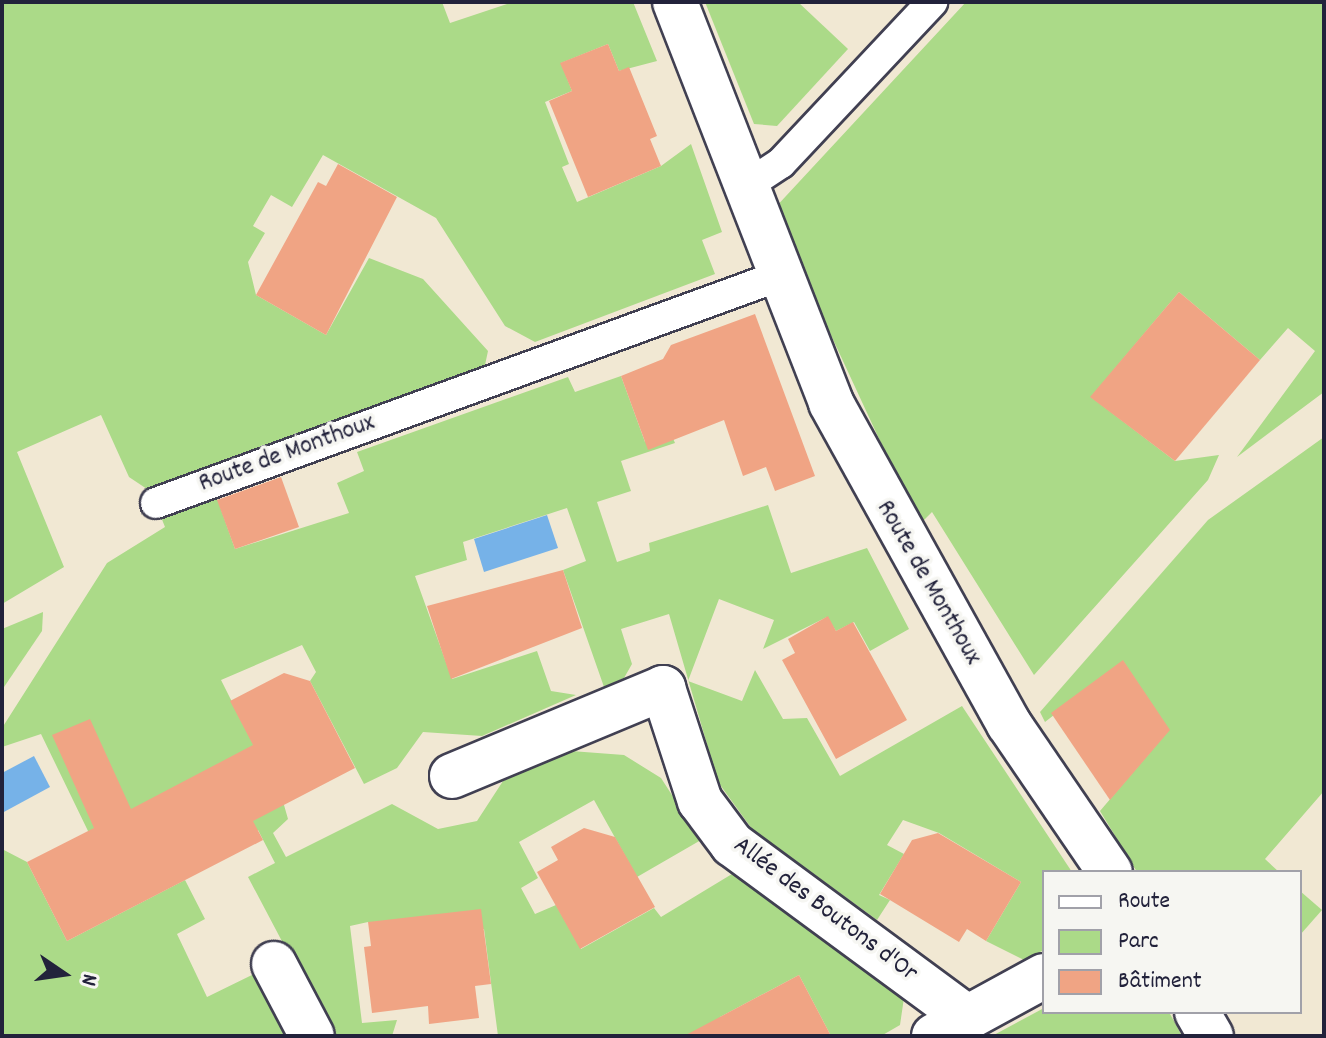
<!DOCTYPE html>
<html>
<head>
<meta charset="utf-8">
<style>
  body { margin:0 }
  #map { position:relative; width:1326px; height:1038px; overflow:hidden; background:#f1e8d3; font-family:Dekko,sans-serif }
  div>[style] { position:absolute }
  .green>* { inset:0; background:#abda88 }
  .water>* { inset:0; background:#76b2e8 }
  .building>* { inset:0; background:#f0a484 }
  .roads { filter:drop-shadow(2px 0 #414052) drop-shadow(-2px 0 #414052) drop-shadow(0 2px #414052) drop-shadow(0 -2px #414052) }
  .service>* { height:30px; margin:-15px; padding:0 15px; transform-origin:15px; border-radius:15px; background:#fff }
  .minor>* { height:44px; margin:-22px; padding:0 22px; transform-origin:22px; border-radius:22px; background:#fff }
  span { translate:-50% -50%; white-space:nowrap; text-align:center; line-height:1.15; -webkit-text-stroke:7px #f6f6f2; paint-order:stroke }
  .street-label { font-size:26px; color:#22223b }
  .frame { position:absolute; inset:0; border:4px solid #22223b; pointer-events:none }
  .legend { position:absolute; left:1042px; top:870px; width:260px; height:144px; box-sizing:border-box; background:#f6f6f2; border:2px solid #a1a1a9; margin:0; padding:10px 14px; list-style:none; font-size:24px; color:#22223b }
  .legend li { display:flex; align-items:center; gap:16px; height:40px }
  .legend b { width:40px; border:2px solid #a1a1a9 }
  .north { position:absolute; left:24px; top:934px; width:80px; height:80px; -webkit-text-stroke:6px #f6f6f2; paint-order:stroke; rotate:103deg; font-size:22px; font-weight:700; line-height:32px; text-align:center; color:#22223b }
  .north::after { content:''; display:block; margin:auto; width:28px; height:36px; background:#22223b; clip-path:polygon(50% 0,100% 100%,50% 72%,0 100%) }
</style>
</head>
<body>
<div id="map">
  <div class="green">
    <i style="clip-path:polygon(2px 2px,442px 2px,450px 23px,513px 2px,633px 2px,657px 61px,619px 71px,608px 44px,561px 63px,572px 91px,545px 102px,569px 164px,562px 167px,577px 202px,661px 166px,691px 144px,722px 232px,702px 240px,715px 274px,535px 342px,505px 326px,436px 218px,323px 155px,292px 207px,271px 195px,253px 226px,265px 233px,248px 262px,256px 295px,326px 335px,369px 258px,423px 279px,488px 351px,485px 365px,150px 491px,129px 477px,101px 415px,17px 452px,64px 567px,2px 604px)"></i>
    <i style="clip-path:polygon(705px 2px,798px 2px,848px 49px,777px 126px,754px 124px)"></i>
    <i style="clip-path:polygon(966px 2px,1324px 2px,1324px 392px,1237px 457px,1315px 351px,1288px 328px,1260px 360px,1179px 292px,1091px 397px,1175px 461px,1219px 455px,1208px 480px,1034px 675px,932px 512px,919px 525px,773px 210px)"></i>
    <i style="clip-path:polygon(621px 376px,645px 442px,671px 434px,675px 443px,621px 461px,631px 491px,597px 502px,617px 562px,650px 551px,649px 543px,768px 505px,791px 573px,867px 548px,909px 629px,870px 651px,854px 622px,836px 631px,827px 617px,763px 649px,774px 620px,719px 599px,688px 681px,742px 701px,755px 670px,783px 719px,807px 718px,840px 776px,962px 706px,1072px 872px,1044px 872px,1044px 950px,1024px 960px,986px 941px,1021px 882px,939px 833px,903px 820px,887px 845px,904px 854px,879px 895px,890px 900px,877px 920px,752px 829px,718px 782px,669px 614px,621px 629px,632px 664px,624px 678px,604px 687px,563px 570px,586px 561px,567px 508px,463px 542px,467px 560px,415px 576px,452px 679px,537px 651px,551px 691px,576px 695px,482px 736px,423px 732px,397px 768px,364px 784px,310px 681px,316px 672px,302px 645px,221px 680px,284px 805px,288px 819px,273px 833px,286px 857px,392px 804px,438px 829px,477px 821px,503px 781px,571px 751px,624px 755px,661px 778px,701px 840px,637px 877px,594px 800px,519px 842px,538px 878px,521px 888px,535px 914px,556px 905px,581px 949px,654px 908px,661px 917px,732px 874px,905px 991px,900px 1025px,881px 1036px,831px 1036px,799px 975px,720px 1017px,715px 1036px,498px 1036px,484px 929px,368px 922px,350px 926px,362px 1023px,397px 1020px,392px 1036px,332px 1036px,248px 877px,275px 863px,258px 830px,234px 843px,88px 831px,41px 734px,2px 747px,2px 728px,107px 563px,165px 527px,161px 517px,217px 498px,235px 549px,349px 513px,337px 483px,364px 471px,357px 452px,568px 377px,575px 392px)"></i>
    <i style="clip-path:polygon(1324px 437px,1324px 791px,1265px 859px,1279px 872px,1137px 872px,1100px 811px,1169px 730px,1123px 661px,1045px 722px,1040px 712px,1208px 520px)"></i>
    <i style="clip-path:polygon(43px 612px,42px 631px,2px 690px,2px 629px)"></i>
    <i style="clip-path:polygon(2px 849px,27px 862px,67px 941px,185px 880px,205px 919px,177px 934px,207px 997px,256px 973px,289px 1036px,2px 1036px)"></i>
    <i style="clip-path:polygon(1300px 891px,1322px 910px,1300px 935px)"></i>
    <i style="clip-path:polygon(1044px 1008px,1169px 1012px,1182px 1036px,992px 1036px)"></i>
  </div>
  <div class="water">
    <i style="clip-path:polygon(547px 515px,558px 548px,484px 572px,474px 539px)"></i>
    <i style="clip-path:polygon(34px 756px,50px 787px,2px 813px,2px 773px)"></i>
  </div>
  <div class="building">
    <i style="clip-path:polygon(608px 44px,619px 71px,629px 67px,657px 136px,650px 139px,661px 166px,588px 197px,549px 101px,572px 91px,560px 63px)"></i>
    <i style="clip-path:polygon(338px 164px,397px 197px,326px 335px,256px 295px,318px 182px,326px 186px)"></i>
    <i style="clip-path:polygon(1179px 292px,1260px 360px,1175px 461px,1090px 397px)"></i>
    <i style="clip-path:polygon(755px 314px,815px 476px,775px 491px,766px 467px,743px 476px,724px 420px,648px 450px,621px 376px,663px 359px,671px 345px)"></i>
    <i style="clip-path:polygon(281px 477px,299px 527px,235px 549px,217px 500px)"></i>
    <i style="clip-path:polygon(563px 570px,582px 628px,451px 679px,427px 606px)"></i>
    <i style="clip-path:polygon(828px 616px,836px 631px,853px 622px,907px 720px,836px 759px,782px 660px,795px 653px,788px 639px)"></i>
    <i style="clip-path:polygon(1123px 660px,1170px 730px,1110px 800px,1051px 713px)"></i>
    <i style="clip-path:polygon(284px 673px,310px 681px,355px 768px,253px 821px,263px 840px,67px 941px,27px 862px,94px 828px,52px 735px,90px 719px,131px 809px,253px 745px,230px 701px)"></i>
    <i style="clip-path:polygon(584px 828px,615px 837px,655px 907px,580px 949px,537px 872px,558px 860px,551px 847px)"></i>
    <i style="clip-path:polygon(938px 833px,1021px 882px,986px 941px,967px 929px,959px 942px,880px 894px,912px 840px)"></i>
    <i style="clip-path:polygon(481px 909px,491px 984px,475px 986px,479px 1018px,429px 1024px,428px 1006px,372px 1013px,364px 947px,371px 946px,368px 922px)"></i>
    <i style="clip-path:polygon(799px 975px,831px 1036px,684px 1036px)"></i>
  </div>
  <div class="roads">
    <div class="service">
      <i style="left:743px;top:188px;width:45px;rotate:-33.3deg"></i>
      <i style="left:781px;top:163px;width:221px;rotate:-46.8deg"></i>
      <i style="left:156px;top:503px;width:663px;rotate:-20.02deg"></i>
    </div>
    <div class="minor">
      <i style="left:675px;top:2px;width:430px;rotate:68.7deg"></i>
      <i style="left:831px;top:403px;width:367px;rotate:61deg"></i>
      <i style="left:1009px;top:724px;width:179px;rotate:55.7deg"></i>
      <i style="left:452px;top:776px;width:229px;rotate:-22.6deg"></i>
      <i style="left:663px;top:688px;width:119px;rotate:71.9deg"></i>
      <i style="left:700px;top:801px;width:54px;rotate:53.3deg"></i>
      <i style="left:732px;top:844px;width:293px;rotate:36.4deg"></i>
      <i style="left:274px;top:964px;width:81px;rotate:62.2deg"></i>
      <i style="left:1197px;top:1012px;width:28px;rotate:60deg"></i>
      <i style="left:934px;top:1036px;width:125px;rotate:-28.6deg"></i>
    </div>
  </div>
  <div class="street-label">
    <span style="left:287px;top:454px;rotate:-20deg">Route de Monthoux</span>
    <span style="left:928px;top:583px;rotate:60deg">Route de Monthoux</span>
    <span style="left:825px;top:910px;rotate:37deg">Allée des Boutons d'Or</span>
  </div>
  <div class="frame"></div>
  <ul class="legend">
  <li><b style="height:10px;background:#fff"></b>Route</li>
  <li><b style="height:22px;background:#abda88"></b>Parc</li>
  <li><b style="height:22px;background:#f0a484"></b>Bâtiment</li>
  </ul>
  <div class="north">N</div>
</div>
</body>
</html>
